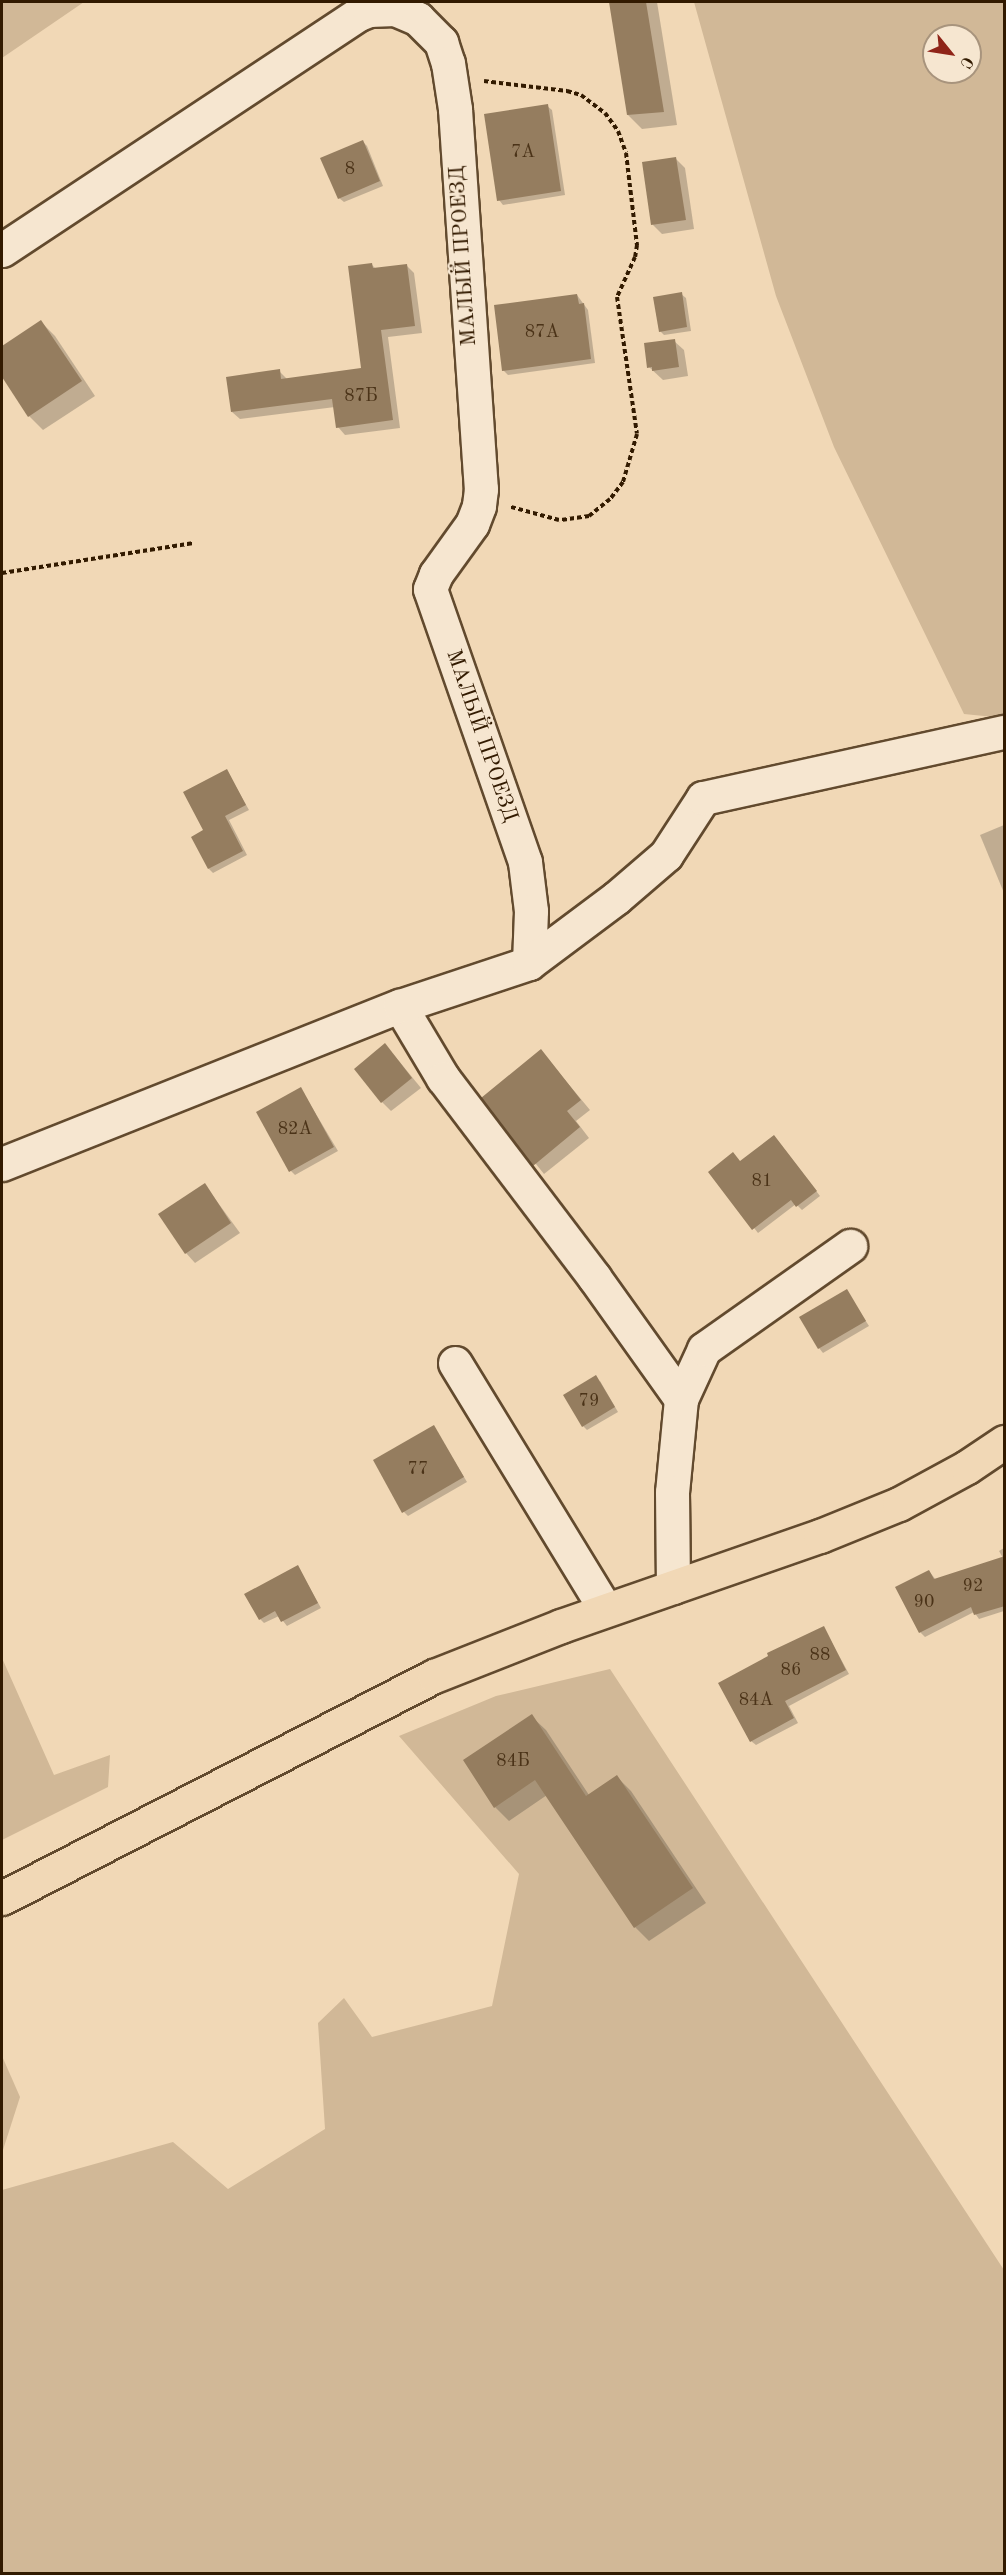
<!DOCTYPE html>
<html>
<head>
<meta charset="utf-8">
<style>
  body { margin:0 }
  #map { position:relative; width:1006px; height:2575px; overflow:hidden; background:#f1d8b6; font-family:"Old Standard TT",serif }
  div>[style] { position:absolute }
  .green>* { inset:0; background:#d1b897 }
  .shadow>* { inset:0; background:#0003 }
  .building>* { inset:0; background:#957d5f }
  .path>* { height:4px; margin-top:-2px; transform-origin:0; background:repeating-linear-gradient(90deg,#321a00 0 4.5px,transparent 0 7.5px) }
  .roads { filter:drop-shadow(2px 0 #624a2e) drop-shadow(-2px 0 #624a2e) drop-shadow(0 2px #624a2e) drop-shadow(0 -2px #624a2e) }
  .minor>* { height:33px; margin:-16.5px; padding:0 16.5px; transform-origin:16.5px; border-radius:16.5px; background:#f6e6d0 }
  .major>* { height:33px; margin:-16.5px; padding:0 16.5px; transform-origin:16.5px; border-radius:16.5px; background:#f1d8b6 }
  span { translate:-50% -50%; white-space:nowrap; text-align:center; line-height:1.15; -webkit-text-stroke:4.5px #f6e6d0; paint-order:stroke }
  .number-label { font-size:18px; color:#4b3318 }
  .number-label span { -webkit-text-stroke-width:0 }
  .street-label { font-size:21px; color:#321a00 }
  .frame { position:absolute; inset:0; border:3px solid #321a00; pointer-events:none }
  .north { position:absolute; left:922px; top:24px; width:60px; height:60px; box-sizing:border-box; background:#f6e6d0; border:2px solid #a8947d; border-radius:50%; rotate:120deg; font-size:16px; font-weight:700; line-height:24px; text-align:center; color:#321a00 }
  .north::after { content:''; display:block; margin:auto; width:21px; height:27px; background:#8f2418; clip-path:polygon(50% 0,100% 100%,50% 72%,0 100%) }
</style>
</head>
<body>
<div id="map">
  <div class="green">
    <i style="clip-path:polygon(2px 2px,84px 2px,2px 58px)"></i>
    <i style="clip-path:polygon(evenodd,694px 2px,1004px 2px,1004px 718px,964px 714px,834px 447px,776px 296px,694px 2px,934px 36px,970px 36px,970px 72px,934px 72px,934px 36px)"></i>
    <i style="clip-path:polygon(2px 1658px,54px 1775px,110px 1755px,108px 1787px,2px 1840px)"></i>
    <i style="clip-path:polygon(610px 1669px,1004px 2270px,1004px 2573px,2px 2574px,2px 2190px,173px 2142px,228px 2189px,325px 2129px,318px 2023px,344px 1998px,372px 2037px,492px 2006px,519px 1874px,399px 1736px,496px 1696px)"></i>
    <i style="clip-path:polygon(2px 2056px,20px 2097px,2px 2153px)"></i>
  </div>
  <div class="shadow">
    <i style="clip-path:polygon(610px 2px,657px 2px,677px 125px,642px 129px,628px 115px)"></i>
    <i style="clip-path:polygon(547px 106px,552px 110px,565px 195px,503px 205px,499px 200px)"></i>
    <i style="clip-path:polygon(363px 142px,367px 146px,383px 186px,344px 202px,339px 198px)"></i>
    <i style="clip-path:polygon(675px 158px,685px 168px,694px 229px,662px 234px,653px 225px)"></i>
    <i style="clip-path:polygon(371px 264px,376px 269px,406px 265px,414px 273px,422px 333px,388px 337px,400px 428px,345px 435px,338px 427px,335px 407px,240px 419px,232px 412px,279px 371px,287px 379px,363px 370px)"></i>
    <i style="clip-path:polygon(681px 294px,686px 298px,691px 331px,664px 335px,660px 331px)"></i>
    <i style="clip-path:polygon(577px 295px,588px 310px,595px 363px,508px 375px,503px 370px)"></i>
    <i style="clip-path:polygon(41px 322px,55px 336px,95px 396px,43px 430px,29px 416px,2px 374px,2px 348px)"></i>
    <i style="clip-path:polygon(674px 341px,684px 350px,688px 376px,663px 380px,649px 367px)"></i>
    <i style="clip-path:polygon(227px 771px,249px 810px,229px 820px,247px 855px,213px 873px,209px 869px)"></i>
    <i style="clip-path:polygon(1004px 825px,1004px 893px,980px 835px)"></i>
    <i style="clip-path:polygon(541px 1051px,590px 1110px,576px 1121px,589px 1138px,544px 1174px,483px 1098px)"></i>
    <i style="clip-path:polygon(394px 1055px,421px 1088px,391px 1111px,382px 1102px)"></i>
    <i style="clip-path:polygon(301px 1089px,338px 1151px,295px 1175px,291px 1171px)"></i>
    <i style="clip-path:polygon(778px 1141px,820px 1196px,802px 1210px,796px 1204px,758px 1233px,710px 1172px,741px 1163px)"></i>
    <i style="clip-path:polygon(205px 1185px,240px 1233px,195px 1263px,186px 1253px)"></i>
    <i style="clip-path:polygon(846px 1290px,869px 1326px,823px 1353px,819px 1348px)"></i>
    <i style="clip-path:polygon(600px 1381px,618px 1412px,587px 1430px,583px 1426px)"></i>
    <i style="clip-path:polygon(434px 1427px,467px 1482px,408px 1516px,404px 1512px)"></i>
    <i style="clip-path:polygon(1004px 1548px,1004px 1611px,979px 1619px,974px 1612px,925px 1637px,920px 1632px,929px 1571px,936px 1580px,1003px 1558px,999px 1551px)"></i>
    <i style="clip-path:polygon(298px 1567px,321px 1608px,287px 1626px,279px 1616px,264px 1623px,260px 1619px)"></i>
    <i style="clip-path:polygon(824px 1628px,849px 1674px,789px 1706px,798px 1723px,756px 1745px,751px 1741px)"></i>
    <i style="clip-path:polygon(531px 1716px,546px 1730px,589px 1795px,617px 1777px,631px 1791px,706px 1903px,649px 1941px,635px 1927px,547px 1795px,509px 1821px,495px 1807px)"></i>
  </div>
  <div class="building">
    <i style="clip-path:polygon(609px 2px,646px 2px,664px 112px,627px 115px)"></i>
    <i style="clip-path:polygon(548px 104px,561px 191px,497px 201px,484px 114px)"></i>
    <i style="clip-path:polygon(363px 140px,380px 181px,338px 199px,320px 158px)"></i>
    <i style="clip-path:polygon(676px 157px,686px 220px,651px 225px,642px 162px)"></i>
    <i style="clip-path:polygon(372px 263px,373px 268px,407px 264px,415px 326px,381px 330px,393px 420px,336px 428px,332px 399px,231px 412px,226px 377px,280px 369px,281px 379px,361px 368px,348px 266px)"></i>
    <i style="clip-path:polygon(682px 292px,687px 327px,659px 332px,653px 297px)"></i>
    <i style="clip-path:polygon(577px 294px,579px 304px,584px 303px,591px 359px,502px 371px,494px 305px)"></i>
    <i style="clip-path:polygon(41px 320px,82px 381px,28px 417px,2px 377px,2px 346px)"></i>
    <i style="clip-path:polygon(675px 339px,679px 367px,652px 371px,652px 367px,647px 368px,644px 343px)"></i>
    <i style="clip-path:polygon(227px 769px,246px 805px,225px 816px,243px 851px,208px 869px,191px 837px,203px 830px,183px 792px)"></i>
    <i style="clip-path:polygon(385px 1043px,412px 1078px,381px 1103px,354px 1069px)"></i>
    <i style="clip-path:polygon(541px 1049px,581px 1100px,567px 1111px,580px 1127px,533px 1166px,481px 1098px)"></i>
    <i style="clip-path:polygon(301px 1087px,334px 1147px,289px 1172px,256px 1112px)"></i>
    <i style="clip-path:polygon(774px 1135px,817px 1191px,796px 1207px,791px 1200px,752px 1230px,708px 1172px,733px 1152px,740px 1161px)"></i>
    <i style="clip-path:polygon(205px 1183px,231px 1223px,185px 1254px,158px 1214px)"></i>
    <i style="clip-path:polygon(847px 1289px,866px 1321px,818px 1349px,799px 1317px)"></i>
    <i style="clip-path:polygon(596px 1375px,615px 1407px,582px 1427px,563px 1395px)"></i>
    <i style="clip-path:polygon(434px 1425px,464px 1477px,402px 1513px,373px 1460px)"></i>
    <i style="clip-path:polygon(1005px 1556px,1005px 1606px,974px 1615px,971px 1607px,919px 1633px,895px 1587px,929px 1570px,934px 1579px)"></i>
    <i style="clip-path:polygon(298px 1565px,318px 1603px,281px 1622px,275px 1611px,259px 1620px,244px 1594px)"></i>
    <i style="clip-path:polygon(824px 1626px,846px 1670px,785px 1701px,794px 1718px,750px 1742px,718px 1683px,768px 1656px,767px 1653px)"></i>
    <i style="clip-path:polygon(532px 1714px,586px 1796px,617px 1775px,693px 1888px,634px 1928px,535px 1780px,494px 1808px,463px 1760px)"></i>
  </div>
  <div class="path">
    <i style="left:484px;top:81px;width:84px;rotate:6.9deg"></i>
    <i style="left:567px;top:91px;width:15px;rotate:16deg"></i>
    <i style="left:581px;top:95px;width:30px;rotate:37deg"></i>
    <i style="left:605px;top:113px;width:22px;rotate:54deg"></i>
    <i style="left:618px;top:131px;width:23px;rotate:70deg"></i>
    <i style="left:626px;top:153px;width:93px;rotate:83.2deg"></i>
    <i style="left:637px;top:245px;width:12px;rotate:99deg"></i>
    <i style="left:635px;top:257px;width:44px;rotate:114.2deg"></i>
    <i style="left:617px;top:297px;width:138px;rotate:81.7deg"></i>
    <i style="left:637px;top:434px;width:50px;rotate:106.3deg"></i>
    <i style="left:623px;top:482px;width:21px;rotate:127deg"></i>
    <i style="left:610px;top:499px;width:27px;rotate:141deg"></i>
    <i style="left:589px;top:516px;width:30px;rotate:172deg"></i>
    <i style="left:559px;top:520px;width:50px;rotate:-164.8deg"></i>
    <i style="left:2px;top:573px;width:194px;rotate:-8.9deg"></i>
  </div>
  <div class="roads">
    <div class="minor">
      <i style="left:2px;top:250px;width:428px;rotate:-33.5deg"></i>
      <i style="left:359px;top:14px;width:11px;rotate:-22deg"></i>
      <i style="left:369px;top:10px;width:26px;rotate:-2deg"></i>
      <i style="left:395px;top:9px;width:25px;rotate:23deg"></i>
      <i style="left:418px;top:19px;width:33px;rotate:45deg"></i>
      <i style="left:441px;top:42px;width:22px;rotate:72deg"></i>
      <i style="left:448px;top:63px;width:47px;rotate:81.3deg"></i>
      <i style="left:455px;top:109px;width:381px;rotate:86.1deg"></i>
      <i style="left:481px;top:489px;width:17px;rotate:97deg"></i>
      <i style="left:479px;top:506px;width:19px;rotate:111deg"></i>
      <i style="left:472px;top:524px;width:62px;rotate:125.8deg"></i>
      <i style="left:436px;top:574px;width:16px;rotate:112deg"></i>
      <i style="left:430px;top:589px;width:289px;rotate:70.8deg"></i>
      <i style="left:525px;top:862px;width:49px;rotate:83deg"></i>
      <i style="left:531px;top:911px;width:52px;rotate:92.2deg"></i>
      <i style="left:400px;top:1006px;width:84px;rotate:59.2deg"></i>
      <i style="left:443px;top:1078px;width:250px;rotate:52.8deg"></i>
      <i style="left:594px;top:1277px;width:150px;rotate:54.5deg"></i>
      <i style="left:681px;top:1399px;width:93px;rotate:95.5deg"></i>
      <i style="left:672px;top:1492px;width:95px;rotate:89.4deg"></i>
      <i style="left:2px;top:1164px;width:428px;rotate:-21.7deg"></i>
      <i style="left:400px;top:1006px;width:136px;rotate:-18.4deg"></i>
      <i style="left:529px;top:963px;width:109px;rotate:-36.8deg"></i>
      <i style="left:616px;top:898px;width:66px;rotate:-40.7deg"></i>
      <i style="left:666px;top:855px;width:68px;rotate:-57deg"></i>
      <i style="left:703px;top:798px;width:308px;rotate:-12.4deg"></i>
      <i style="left:455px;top:1363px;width:289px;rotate:58.6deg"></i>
      <i style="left:681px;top:1399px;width:55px;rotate:-65.3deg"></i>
      <i style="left:704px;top:1349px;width:179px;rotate:-35.2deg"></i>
    </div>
    <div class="major">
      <i style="left:2px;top:1898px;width:486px;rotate:-27.2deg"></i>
      <i style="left:434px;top:1676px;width:136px;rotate:-21.5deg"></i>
      <i style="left:561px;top:1626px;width:274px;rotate:-19.2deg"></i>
      <i style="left:820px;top:1536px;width:85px;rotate:-22.1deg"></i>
      <i style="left:899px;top:1504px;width:77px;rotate:-28.6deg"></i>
      <i style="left:967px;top:1467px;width:45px;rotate:-34deg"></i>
    </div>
  </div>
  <div class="number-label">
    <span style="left:523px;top:152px">7А</span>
    <span style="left:350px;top:169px">8</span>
    <span style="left:542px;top:332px">87А</span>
    <span style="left:361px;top:396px">87Б</span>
    <span style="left:295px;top:1129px">82А</span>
    <span style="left:762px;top:1181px">81</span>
    <span style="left:589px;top:1401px">79</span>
    <span style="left:418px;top:1469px">77</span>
    <span style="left:973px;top:1586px">92</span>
    <span style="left:924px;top:1602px">90</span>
    <span style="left:820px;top:1655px">88</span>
    <span style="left:791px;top:1670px">86</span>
    <span style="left:756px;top:1700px">84А</span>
    <span style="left:513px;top:1761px">84Б</span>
  </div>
  <div class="street-label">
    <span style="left:464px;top:256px;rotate:-94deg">МАЛЫЙ ПРОЕЗД</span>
    <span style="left:481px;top:736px;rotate:71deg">МАЛЫЙ ПРОЕЗД</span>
  </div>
  <div class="frame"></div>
  <div class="north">С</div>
</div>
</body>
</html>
